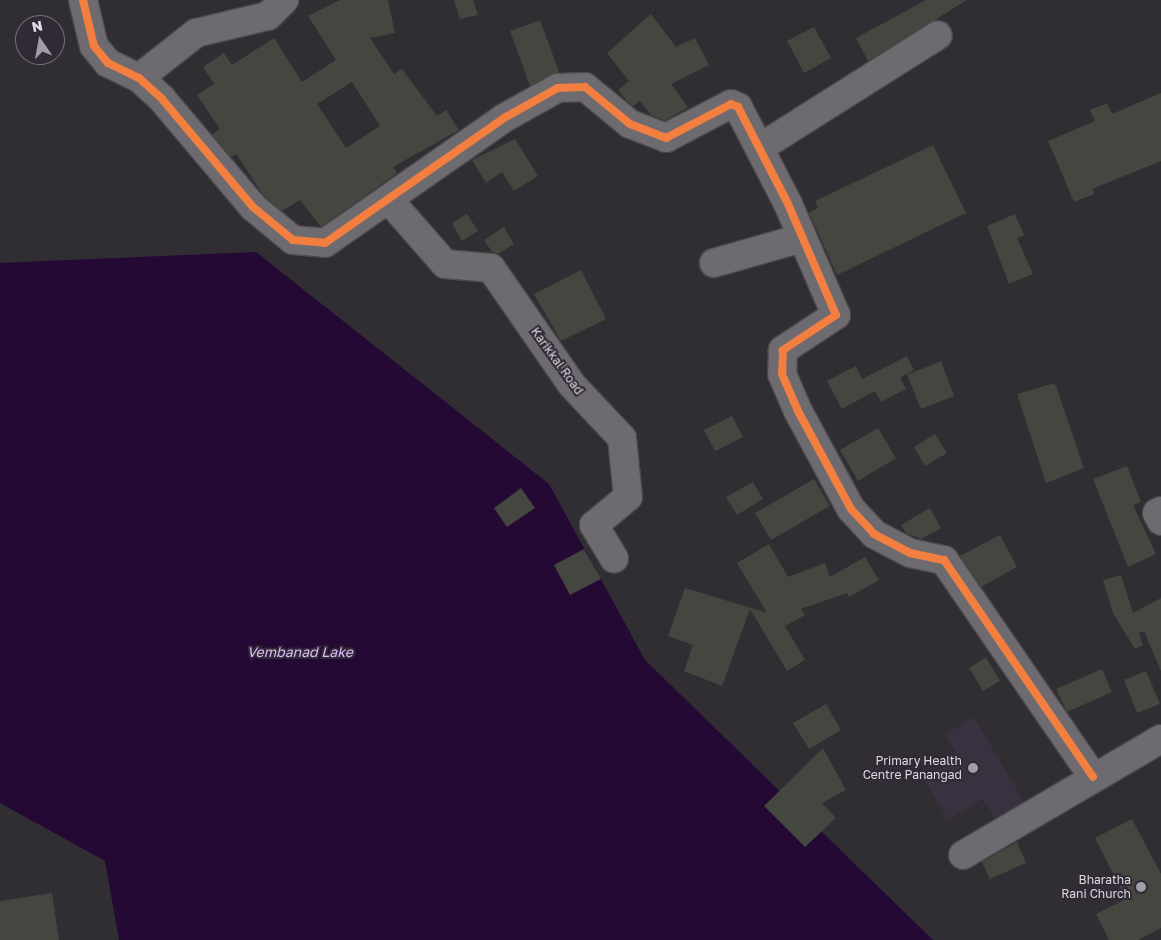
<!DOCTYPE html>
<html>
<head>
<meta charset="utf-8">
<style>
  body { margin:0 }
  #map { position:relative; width:1161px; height:940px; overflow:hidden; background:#302d33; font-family:"Golos Text",sans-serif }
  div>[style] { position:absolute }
  .built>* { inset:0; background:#393040 }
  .water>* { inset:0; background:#240935 }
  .building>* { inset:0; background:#44473f }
  .roads { filter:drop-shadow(1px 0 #4c494e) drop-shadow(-1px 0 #4c494e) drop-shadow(0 1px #4c494e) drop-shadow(0 -1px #4c494e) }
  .minor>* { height:28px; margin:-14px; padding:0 14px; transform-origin:14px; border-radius:14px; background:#6d6b6f }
  .cycleway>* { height:8px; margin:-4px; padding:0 4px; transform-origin:4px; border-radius:4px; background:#f27e40 }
  .dots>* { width:14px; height:14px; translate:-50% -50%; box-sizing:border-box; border:2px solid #312a36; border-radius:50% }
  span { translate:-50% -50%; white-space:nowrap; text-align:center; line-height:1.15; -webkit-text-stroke:4px #312a36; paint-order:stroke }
  .street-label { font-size:12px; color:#dedae1 }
  .poi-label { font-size:12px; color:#dedae1 }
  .right { translate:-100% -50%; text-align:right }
  .water-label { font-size:14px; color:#debbfb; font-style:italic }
  .north { position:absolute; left:15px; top:15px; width:50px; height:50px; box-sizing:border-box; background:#312a36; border:1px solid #76707a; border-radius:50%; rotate:348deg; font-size:14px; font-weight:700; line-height:20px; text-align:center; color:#dedae1 }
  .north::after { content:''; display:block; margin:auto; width:18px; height:22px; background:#a19da4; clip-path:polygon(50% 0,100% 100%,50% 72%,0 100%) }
</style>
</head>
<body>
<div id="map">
  <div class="built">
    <i style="clip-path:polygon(974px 717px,1029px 810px,1000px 827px,983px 799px,948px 820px,924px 779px,959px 758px,945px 734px)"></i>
  </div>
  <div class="water">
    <i style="clip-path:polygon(256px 252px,549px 484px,645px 660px,933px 940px,119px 940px,105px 861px,0 803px,0 263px)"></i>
  </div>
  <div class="building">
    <i style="clip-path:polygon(evenodd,340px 0,388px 0,395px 33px,370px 38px,394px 74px,402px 69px,437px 116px,446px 110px,459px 130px,393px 167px,397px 173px,321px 227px,300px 200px,282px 211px,264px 196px,236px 154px,231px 157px,212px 134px,220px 129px,197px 95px,214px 84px,203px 67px,224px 53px,232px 65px,274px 38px,302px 82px,336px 60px,308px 16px,340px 0,352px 82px,380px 126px,346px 148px,317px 104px,352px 82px)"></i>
    <i style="clip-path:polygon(454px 0,473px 0,478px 15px,460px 19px)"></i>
    <i style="clip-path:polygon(926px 0,967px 0,868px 61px,856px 38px)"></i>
    <i style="clip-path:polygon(651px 14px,676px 47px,695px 38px,709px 65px,671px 84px,688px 107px,665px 121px,651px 115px,640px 101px,633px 106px,627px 101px,618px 90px,629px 81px,607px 53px)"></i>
    <i style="clip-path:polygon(540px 20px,559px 72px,530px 86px,510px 31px)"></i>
    <i style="clip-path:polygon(814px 27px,831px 58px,804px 73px,787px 41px)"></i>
    <i style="clip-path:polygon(1161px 93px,1161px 161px,1092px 189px,1094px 194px,1074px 202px,1048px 141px,1095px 121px,1090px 110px,1107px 103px,1112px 114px)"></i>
    <i style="clip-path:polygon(515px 139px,538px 176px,514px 191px,502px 172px,486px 183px,472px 160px)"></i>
    <i style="clip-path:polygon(933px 145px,966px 213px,837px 275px,809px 213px,818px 208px,815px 201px)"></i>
    <i style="clip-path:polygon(467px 214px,478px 231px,462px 241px,452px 223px)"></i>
    <i style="clip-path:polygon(1015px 214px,1024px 235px,1017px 238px,1033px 274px,1009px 284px,987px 226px)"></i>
    <i style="clip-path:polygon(504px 227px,514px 244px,498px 254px,492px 252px,484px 240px)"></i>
    <i style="clip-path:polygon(581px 270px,606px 319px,561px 341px,534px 294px)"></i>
    <i style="clip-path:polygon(907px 356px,914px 370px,900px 378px,906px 389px,881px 402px,875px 391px,842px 409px,827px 381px,856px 366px,862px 379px)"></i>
    <i style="clip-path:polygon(941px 361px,954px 396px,921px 409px,907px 375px)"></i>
    <i style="clip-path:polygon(1055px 383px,1084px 468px,1046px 483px,1017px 394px)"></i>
    <i style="clip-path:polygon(732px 416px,743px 437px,715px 451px,704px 430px)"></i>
    <i style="clip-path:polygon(878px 428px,896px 458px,858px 481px,840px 450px)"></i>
    <i style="clip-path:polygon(935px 434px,947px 453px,925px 466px,914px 447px)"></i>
    <i style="clip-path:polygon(1127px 466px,1141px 502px,1133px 505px,1156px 554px,1128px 567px,1093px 479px)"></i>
    <i style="clip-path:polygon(814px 479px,830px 506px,771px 540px,755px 513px)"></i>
    <i style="clip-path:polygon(753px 482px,763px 499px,737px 515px,726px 497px)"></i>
    <i style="clip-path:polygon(521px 488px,535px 508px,507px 527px,494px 508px)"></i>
    <i style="clip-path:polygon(930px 508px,941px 528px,921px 539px,906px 533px,901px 525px)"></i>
    <i style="clip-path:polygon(1000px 535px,1017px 567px,981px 587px,960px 556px)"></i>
    <i style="clip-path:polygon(769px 544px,788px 577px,825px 563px,830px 577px,865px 557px,879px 580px,849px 597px,847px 593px,801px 609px,805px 615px,785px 626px,805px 660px,787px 671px,750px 609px,722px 686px,684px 671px,693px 645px,668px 636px,685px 588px,767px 613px,737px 563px)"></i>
    <i style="clip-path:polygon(584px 549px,601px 579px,570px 595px,554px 565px)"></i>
    <i style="clip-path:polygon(1121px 575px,1133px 613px,1161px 598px,1161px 671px,1144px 631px,1139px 633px,1143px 645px,1135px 649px,1113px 613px,1103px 580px)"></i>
    <i style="clip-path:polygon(986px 657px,1000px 681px,983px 691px,969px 668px)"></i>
    <i style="clip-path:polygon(1102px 669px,1112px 692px,1067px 712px,1056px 689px)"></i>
    <i style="clip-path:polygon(1146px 671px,1160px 704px,1137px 713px,1124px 680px)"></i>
    <i style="clip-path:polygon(826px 704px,841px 730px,809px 749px,793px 723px)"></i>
    <i style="clip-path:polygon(823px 748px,846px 790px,822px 803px,836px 818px,805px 847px,764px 806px)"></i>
    <i style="clip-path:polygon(1132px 819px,1161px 874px,1161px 928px,1138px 940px,1109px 940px,1096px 914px,1126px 899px,1095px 838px)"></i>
    <i style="clip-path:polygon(1017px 842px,1026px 863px,990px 879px,982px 862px)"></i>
    <i style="clip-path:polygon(52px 893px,59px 940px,0 940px,0 901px)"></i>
  </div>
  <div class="roads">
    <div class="minor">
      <i style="left:83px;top:0;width:47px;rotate:76.6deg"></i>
      <i style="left:94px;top:46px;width:22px;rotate:51deg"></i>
      <i style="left:108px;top:63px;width:34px;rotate:26deg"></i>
      <i style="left:139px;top:78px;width:31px;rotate:42deg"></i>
      <i style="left:162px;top:99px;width:141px;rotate:49.9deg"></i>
      <i style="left:253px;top:207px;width:52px;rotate:39.5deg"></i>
      <i style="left:293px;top:240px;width:32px;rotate:5deg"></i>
      <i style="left:325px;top:243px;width:218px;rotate:-34.9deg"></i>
      <i style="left:504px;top:118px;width:62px;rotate:-29.1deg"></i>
      <i style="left:558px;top:88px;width:27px;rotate:-2deg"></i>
      <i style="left:585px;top:87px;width:58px;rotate:39.4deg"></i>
      <i style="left:630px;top:124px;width:39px;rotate:21deg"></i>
      <i style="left:666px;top:138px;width:73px;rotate:-27.6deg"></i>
      <i style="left:731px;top:104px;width:8px;rotate:23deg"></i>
      <i style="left:738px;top:107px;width:109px;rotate:62.7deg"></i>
      <i style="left:788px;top:204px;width:121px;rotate:66.6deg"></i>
      <i style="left:836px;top:315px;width:64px;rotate:146.6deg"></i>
      <i style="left:783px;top:350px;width:24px;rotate:92deg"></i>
      <i style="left:782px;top:374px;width:40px;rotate:66.6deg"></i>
      <i style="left:798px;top:411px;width:111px;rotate:61.6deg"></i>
      <i style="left:851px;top:509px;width:34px;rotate:47deg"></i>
      <i style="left:874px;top:534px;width:41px;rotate:27.8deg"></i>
      <i style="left:910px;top:553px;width:35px;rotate:12deg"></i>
      <i style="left:944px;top:560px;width:263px;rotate:55.5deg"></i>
      <i style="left:139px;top:78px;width:73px;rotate:-38.3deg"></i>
      <i style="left:196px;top:33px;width:74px;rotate:-13.3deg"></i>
      <i style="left:268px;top:16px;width:23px;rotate:-45deg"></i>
      <i style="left:761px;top:147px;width:209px;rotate:-32.3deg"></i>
      <i style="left:389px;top:200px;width:85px;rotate:48.8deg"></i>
      <i style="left:445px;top:264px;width:46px;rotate:5deg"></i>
      <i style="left:491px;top:268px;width:142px;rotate:55.3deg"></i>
      <i style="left:572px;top:385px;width:73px;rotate:46.7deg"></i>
      <i style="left:622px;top:438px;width:59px;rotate:84.2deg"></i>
      <i style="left:628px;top:497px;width:44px;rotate:140.5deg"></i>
      <i style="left:594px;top:525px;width:39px;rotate:59deg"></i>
      <i style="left:714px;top:263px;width:91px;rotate:-15.9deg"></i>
      <i style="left:1161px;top:511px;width:4px;rotate:153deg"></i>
      <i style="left:1157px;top:513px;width:9px;rotate:63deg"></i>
      <i style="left:963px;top:855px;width:229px;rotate:-30.4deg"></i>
    </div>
  </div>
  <div class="cycleway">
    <i style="left:83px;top:0;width:47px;rotate:76.6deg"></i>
    <i style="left:94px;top:46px;width:22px;rotate:51deg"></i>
    <i style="left:108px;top:63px;width:34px;rotate:26deg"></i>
    <i style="left:139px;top:78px;width:31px;rotate:42deg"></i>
    <i style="left:162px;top:99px;width:141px;rotate:49.9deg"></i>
    <i style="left:253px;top:207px;width:52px;rotate:39.5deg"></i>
    <i style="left:293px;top:240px;width:32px;rotate:5deg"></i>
    <i style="left:325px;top:243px;width:218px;rotate:-34.9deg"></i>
    <i style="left:504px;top:118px;width:62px;rotate:-29.1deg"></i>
    <i style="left:558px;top:88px;width:27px;rotate:-2deg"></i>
    <i style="left:585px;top:87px;width:58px;rotate:39.4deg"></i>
    <i style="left:630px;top:124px;width:39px;rotate:21deg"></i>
    <i style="left:666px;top:138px;width:73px;rotate:-27.6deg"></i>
    <i style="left:731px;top:104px;width:8px;rotate:23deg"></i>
    <i style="left:738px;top:107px;width:109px;rotate:62.7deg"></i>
    <i style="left:788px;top:204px;width:121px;rotate:66.6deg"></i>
    <i style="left:836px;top:315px;width:64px;rotate:146.6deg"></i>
    <i style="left:783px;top:350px;width:24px;rotate:92deg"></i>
    <i style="left:782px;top:374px;width:40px;rotate:66.6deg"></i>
    <i style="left:798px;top:411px;width:111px;rotate:61.6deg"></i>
    <i style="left:851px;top:509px;width:34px;rotate:47deg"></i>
    <i style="left:874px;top:534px;width:41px;rotate:27.8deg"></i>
    <i style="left:910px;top:553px;width:35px;rotate:12deg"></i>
    <i style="left:944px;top:560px;width:263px;rotate:55.5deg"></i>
  </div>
  <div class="dots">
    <i style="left:973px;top:768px;background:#a19da4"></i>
    <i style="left:1141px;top:887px;background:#a19da4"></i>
  </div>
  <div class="street-label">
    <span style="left:557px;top:361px;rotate:54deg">Karikkal Road</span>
  </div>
  <div class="poi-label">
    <span class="right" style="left:962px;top:768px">Primary Health<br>Centre Panangad</span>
    <span class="right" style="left:1131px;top:887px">Bharatha<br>Rani Church</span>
  </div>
  <div class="water-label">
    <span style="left:300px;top:652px">Vembanad Lake</span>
  </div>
  <div class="north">N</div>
</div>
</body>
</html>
